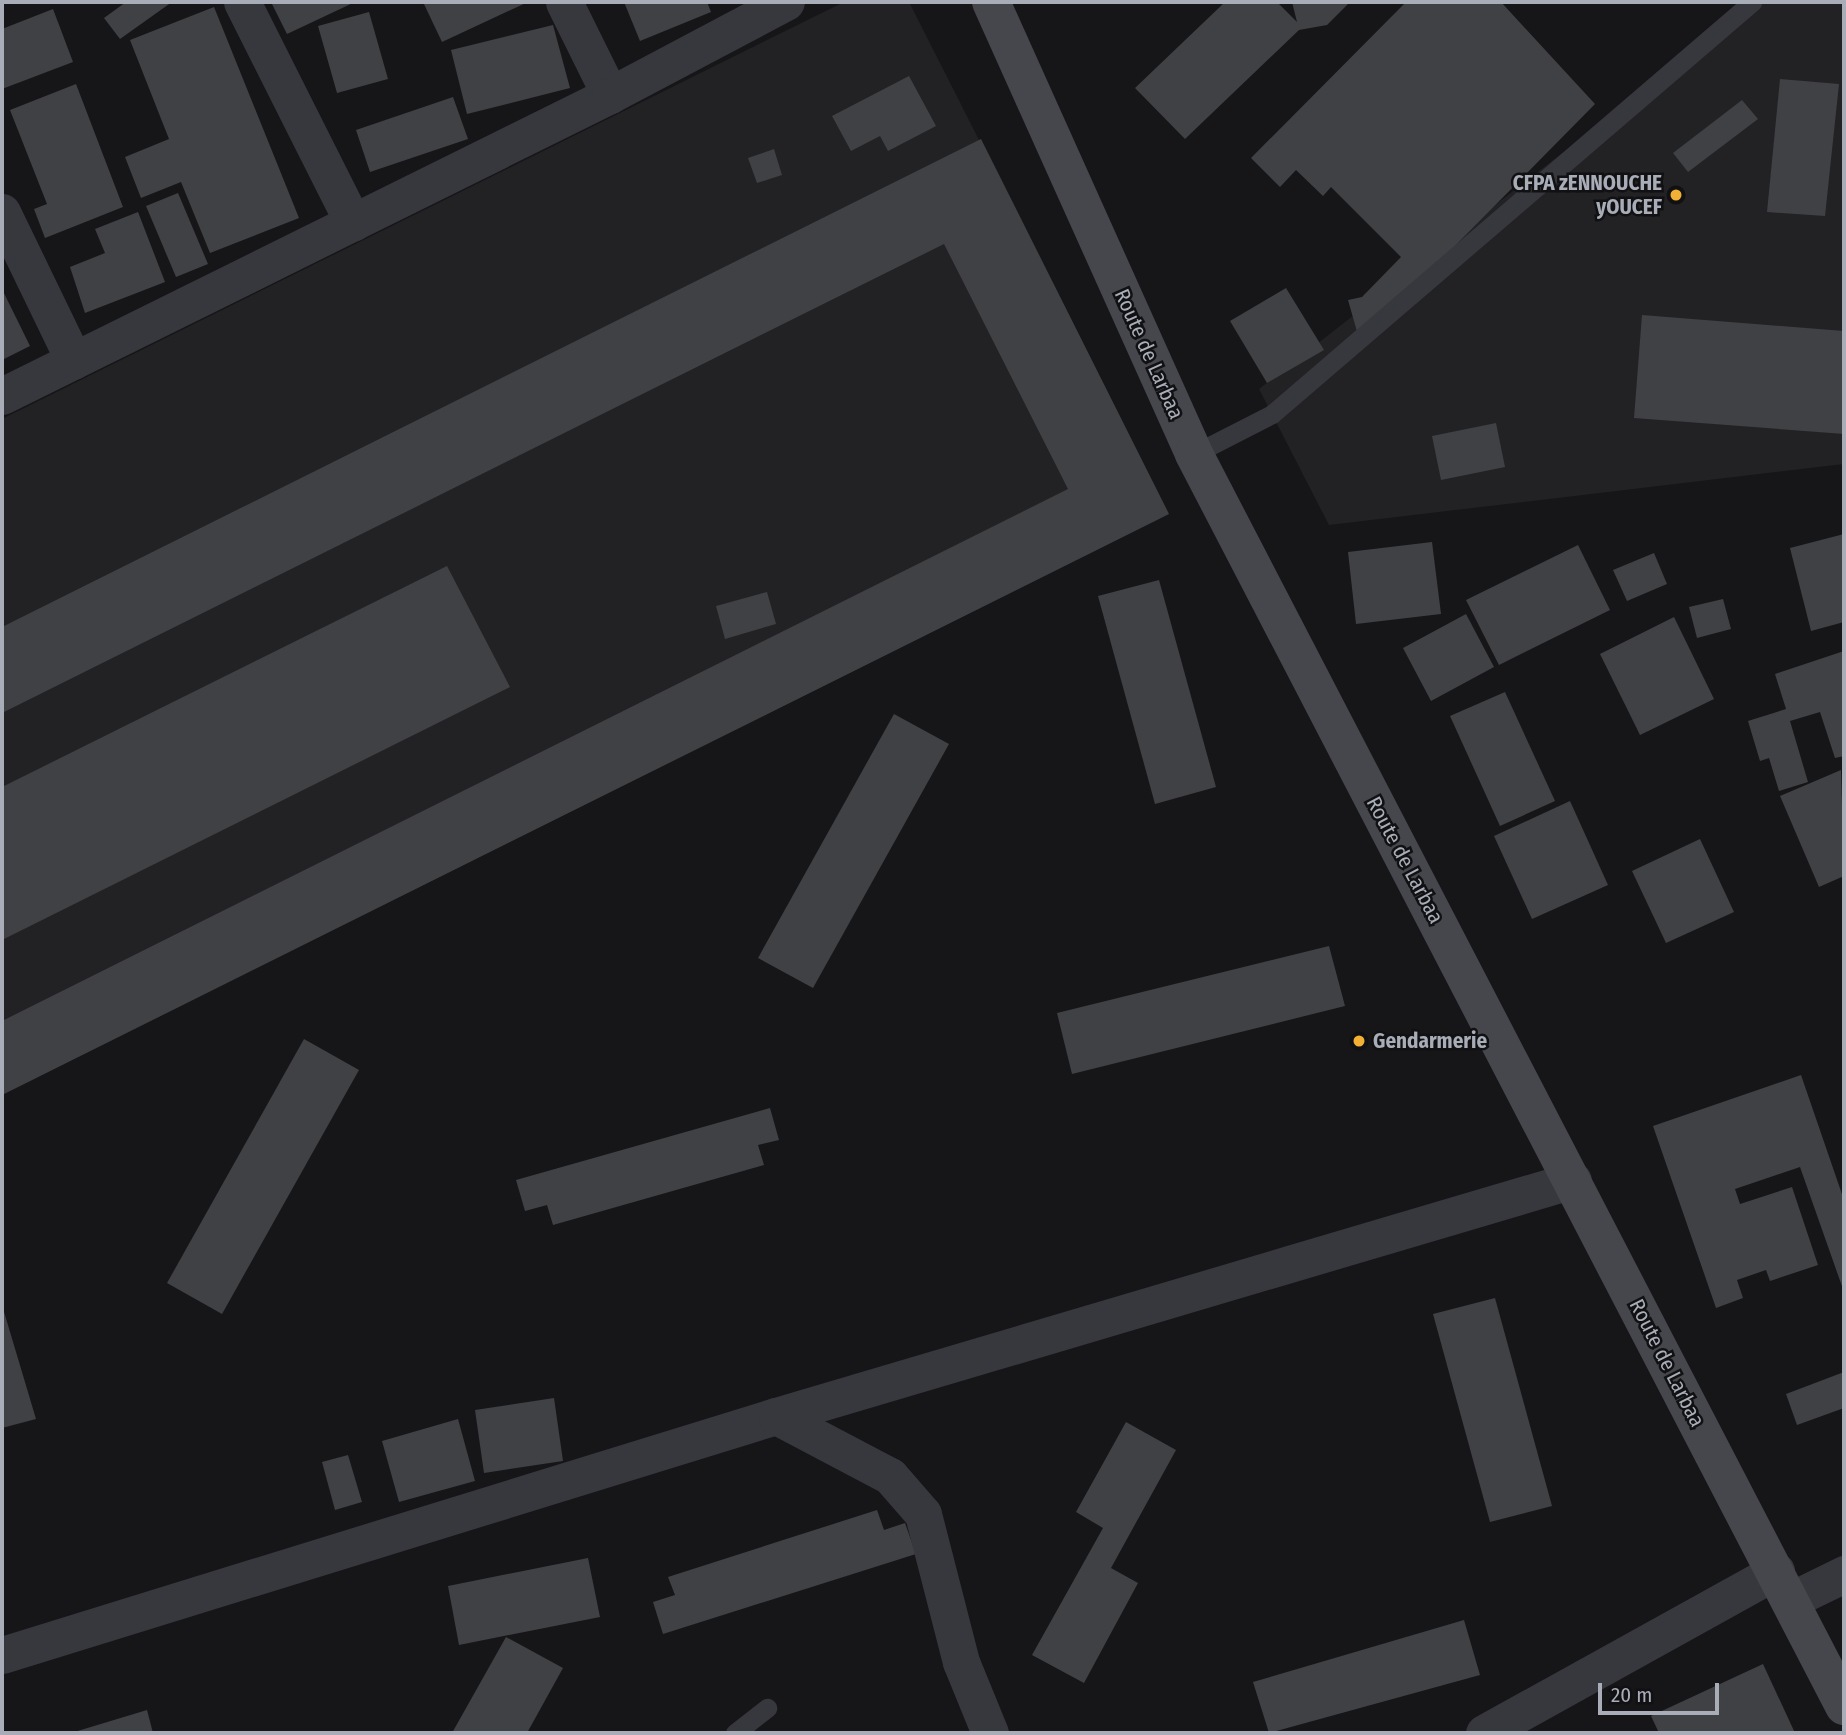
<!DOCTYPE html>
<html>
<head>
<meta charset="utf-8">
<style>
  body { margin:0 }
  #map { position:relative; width:1846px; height:1735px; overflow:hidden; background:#161618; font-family:"Fira Sans Condensed",sans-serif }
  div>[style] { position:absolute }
  .built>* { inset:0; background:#222225 }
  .building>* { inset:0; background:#404145 }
  .lane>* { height:19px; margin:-9.5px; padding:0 9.5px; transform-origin:9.5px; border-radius:9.5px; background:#37383d }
  .street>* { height:37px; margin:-18.5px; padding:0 18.5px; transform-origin:18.5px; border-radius:18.5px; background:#37383d }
  .secondary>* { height:38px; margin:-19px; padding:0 19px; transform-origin:19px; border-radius:19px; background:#45474d }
  .dots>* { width:19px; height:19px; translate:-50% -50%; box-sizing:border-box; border:4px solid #111113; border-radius:50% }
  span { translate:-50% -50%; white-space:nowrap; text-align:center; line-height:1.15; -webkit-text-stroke:5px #111113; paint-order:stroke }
  .poi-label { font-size:21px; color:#a8adb8; font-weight:700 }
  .right { translate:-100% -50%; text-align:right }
  .left { translate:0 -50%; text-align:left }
  .street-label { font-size:21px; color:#a8adb8 }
  .frame { position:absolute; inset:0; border:4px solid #a8adb8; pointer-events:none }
  .scale { position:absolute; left:1598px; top:1683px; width:121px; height:32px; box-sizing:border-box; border:4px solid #a8adb8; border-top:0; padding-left:9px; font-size:21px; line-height:24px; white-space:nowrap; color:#a8adb8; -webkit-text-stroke:5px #111113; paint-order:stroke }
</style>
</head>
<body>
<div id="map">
  <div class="built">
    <i style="clip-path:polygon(844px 2px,909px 2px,1169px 514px,2px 1095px,2px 419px)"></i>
    <i style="clip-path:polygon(1756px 2px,1844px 2px,1844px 464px,1329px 525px,1259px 389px)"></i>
  </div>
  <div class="building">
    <i style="clip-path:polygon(126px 2px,172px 2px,120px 39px,104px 18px)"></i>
    <i style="clip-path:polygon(271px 2px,355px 2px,287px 34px)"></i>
    <i style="clip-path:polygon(423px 2px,528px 2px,442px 42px)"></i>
    <i style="clip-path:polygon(624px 2px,707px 2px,711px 12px,640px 41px)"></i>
    <i style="clip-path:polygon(1225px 2px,1277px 2px,1297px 22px,1292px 2px,1350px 2px,1327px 25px,1299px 30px,1185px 139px,1135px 88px)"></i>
    <i style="clip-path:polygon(1406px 2px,1501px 2px,1595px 104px,1360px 342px,1348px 300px,1362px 297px,1401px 257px,1331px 187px,1323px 196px,1296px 170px,1280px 187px,1251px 158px)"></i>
    <i style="clip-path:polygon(214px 7px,299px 218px,210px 253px,181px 182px,141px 198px,125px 157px,169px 139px,130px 40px)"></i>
    <i style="clip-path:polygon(53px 9px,73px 62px,2px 89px,2px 29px)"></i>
    <i style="clip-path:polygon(369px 12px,388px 79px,337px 93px,318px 26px)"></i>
    <i style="clip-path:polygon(553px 25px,570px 88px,467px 114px,451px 50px)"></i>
    <i style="clip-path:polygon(909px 76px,936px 126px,888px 151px,880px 136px,851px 151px,832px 116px)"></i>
    <i style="clip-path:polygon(1780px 79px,1839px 84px,1825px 216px,1767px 212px)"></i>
    <i style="clip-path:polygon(76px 84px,123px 207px,45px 238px,34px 209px,47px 204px,10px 110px)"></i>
    <i style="clip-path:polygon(453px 97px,468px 139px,370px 172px,356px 130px)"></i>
    <i style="clip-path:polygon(1742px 100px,1758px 119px,1688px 172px,1673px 153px)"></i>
    <i style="clip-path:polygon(981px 139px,1169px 514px,2px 1095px,2px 1021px,1068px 489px,944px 244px,2px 713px,2px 627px)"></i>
    <i style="clip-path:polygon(774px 149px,782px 175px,757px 183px,748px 158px)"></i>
    <i style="clip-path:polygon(178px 193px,208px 264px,176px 277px,146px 206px)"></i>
    <i style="clip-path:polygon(138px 212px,165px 282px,85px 313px,70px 267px,105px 253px,95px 229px)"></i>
    <i style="clip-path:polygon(1286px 288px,1324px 350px,1267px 383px,1230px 321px)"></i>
    <i style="clip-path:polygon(2px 289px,30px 346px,2px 360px)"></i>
    <i style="clip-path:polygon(1642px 315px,1844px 331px,1844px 434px,1634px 418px)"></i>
    <i style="clip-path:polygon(1496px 423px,1505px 467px,1441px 480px,1432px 436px)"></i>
    <i style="clip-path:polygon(1844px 534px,1844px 622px,1811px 631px,1790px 548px)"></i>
    <i style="clip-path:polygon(1432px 542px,1441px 614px,1356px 624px,1348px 552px)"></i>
    <i style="clip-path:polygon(1578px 545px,1610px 610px,1499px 665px,1466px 600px)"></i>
    <i style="clip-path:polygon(1654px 553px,1667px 584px,1627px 601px,1613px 570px)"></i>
    <i style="clip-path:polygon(447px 566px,510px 687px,2px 940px,2px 787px)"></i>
    <i style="clip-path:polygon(1159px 580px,1216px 787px,1155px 804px,1098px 596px)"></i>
    <i style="clip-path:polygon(767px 592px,776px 624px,725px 639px,716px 606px)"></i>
    <i style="clip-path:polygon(1723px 599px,1731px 629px,1697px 638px,1689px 607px)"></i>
    <i style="clip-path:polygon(1466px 614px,1494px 667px,1431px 701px,1403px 648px)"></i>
    <i style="clip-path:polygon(1674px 617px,1714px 699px,1640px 735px,1600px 654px)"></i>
    <i style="clip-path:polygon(1844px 651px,1844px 756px,1835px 758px,1820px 712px,1790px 721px,1808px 782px,1779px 791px,1769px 758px,1760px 761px,1748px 721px,1786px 709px,1775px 674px)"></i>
    <i style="clip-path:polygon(1505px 692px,1555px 801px,1500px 826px,1450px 716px)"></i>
    <i style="clip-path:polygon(894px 714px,949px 744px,813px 988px,758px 958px)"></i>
    <i style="clip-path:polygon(1841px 770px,1844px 876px,1819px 887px,1780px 796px)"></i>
    <i style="clip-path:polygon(1570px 801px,1608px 885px,1532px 919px,1494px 836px)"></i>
    <i style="clip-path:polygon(1700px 839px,1734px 912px,1666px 943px,1632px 871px)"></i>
    <i style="clip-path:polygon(1329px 946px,1345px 1006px,1072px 1074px,1057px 1013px)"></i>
    <i style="clip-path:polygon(304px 1039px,359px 1070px,222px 1314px,167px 1283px)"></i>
    <i style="clip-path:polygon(1801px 1075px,1844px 1200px,1844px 1292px,1800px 1167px,1735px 1189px,1740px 1204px,1792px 1187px,1818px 1265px,1770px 1281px,1766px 1270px,1737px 1280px,1743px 1298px,1716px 1308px,1653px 1126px)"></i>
    <i style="clip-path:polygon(770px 1108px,779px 1140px,758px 1145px,764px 1165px,553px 1225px,547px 1205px,525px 1211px,516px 1180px)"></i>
    <i style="clip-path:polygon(1495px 1298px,1552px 1506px,1490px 1522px,1433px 1314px)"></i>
    <i style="clip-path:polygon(2px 1305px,36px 1419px,2px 1428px)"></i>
    <i style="clip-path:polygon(1844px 1372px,1844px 1408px,1797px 1425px,1786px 1394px)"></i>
    <i style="clip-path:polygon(554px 1398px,563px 1461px,484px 1473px,475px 1410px)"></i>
    <i style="clip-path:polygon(458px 1419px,475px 1481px,399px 1502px,382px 1441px)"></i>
    <i style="clip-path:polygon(1126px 1422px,1176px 1450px,1111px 1568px,1138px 1583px,1084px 1683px,1032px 1655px,1103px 1528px,1076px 1512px)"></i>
    <i style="clip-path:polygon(348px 1455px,362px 1502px,335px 1510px,322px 1462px)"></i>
    <i style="clip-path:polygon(877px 1510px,884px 1530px,905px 1523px,916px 1554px,663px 1634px,653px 1602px,675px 1595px,668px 1577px)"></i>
    <i style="clip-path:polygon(588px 1558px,600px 1617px,459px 1645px,448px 1586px)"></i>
    <i style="clip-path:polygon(1464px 1620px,1480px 1675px,1269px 1733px,1253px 1682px)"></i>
    <i style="clip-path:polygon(506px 1637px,563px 1668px,527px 1733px,452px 1733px)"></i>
    <i style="clip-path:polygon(1763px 1664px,1795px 1733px,1659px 1733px,1651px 1716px)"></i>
    <i style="clip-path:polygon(147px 1710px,153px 1733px,71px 1733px)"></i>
  </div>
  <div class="lane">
    <i style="left:1194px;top:454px;width:88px;rotate:-27.1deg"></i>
    <i style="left:1272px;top:414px;width:633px;rotate:-40.64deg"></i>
    <i style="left:735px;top:1733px;width:41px;rotate:-38deg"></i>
  </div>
  <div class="street">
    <i style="left:242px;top:2px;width:247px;rotate:63.3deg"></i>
    <i style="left:564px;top:2px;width:104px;rotate:63.7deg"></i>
    <i style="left:2px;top:212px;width:165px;rotate:64.2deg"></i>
    <i style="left:2px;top:396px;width:678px;rotate:-26.34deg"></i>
    <i style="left:610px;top:95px;width:199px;rotate:-27.9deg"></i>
    <i style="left:776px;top:1416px;width:129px;rotate:27.8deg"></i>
    <i style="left:890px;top:1476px;width:50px;rotate:49deg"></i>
    <i style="left:923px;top:1514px;width:153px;rotate:75.6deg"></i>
    <i style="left:961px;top:1662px;width:77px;rotate:67.8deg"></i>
    <i style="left:1791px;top:1600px;width:59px;rotate:-26.1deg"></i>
    <i style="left:2px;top:1655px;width:810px;rotate:-17.16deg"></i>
    <i style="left:776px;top:1416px;width:831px;rotate:-16.49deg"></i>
    <i style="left:1484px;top:1733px;width:334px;rotate:-29deg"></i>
  </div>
  <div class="secondary">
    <i style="left:991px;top:2px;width:495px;rotate:65.8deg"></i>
    <i style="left:1194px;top:454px;width:1411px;rotate:62.56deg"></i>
  </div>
  <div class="dots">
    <i style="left:1676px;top:195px;background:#f2b134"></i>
    <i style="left:1359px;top:1041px;background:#f2b134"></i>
  </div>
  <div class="poi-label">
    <span class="right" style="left:1662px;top:195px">CFPA zENNOUCHE<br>yOUCEF</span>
    <span class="left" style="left:1373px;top:1041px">Gendarmerie</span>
  </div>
  <div class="street-label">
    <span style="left:1149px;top:354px;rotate:66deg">Route de Larbaa</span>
    <span style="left:1405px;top:860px;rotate:62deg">Route de Larbaa</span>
    <span style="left:1667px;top:1363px;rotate:63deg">Route de Larbaa</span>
  </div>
  <div class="frame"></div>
  <div class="scale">20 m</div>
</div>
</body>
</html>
